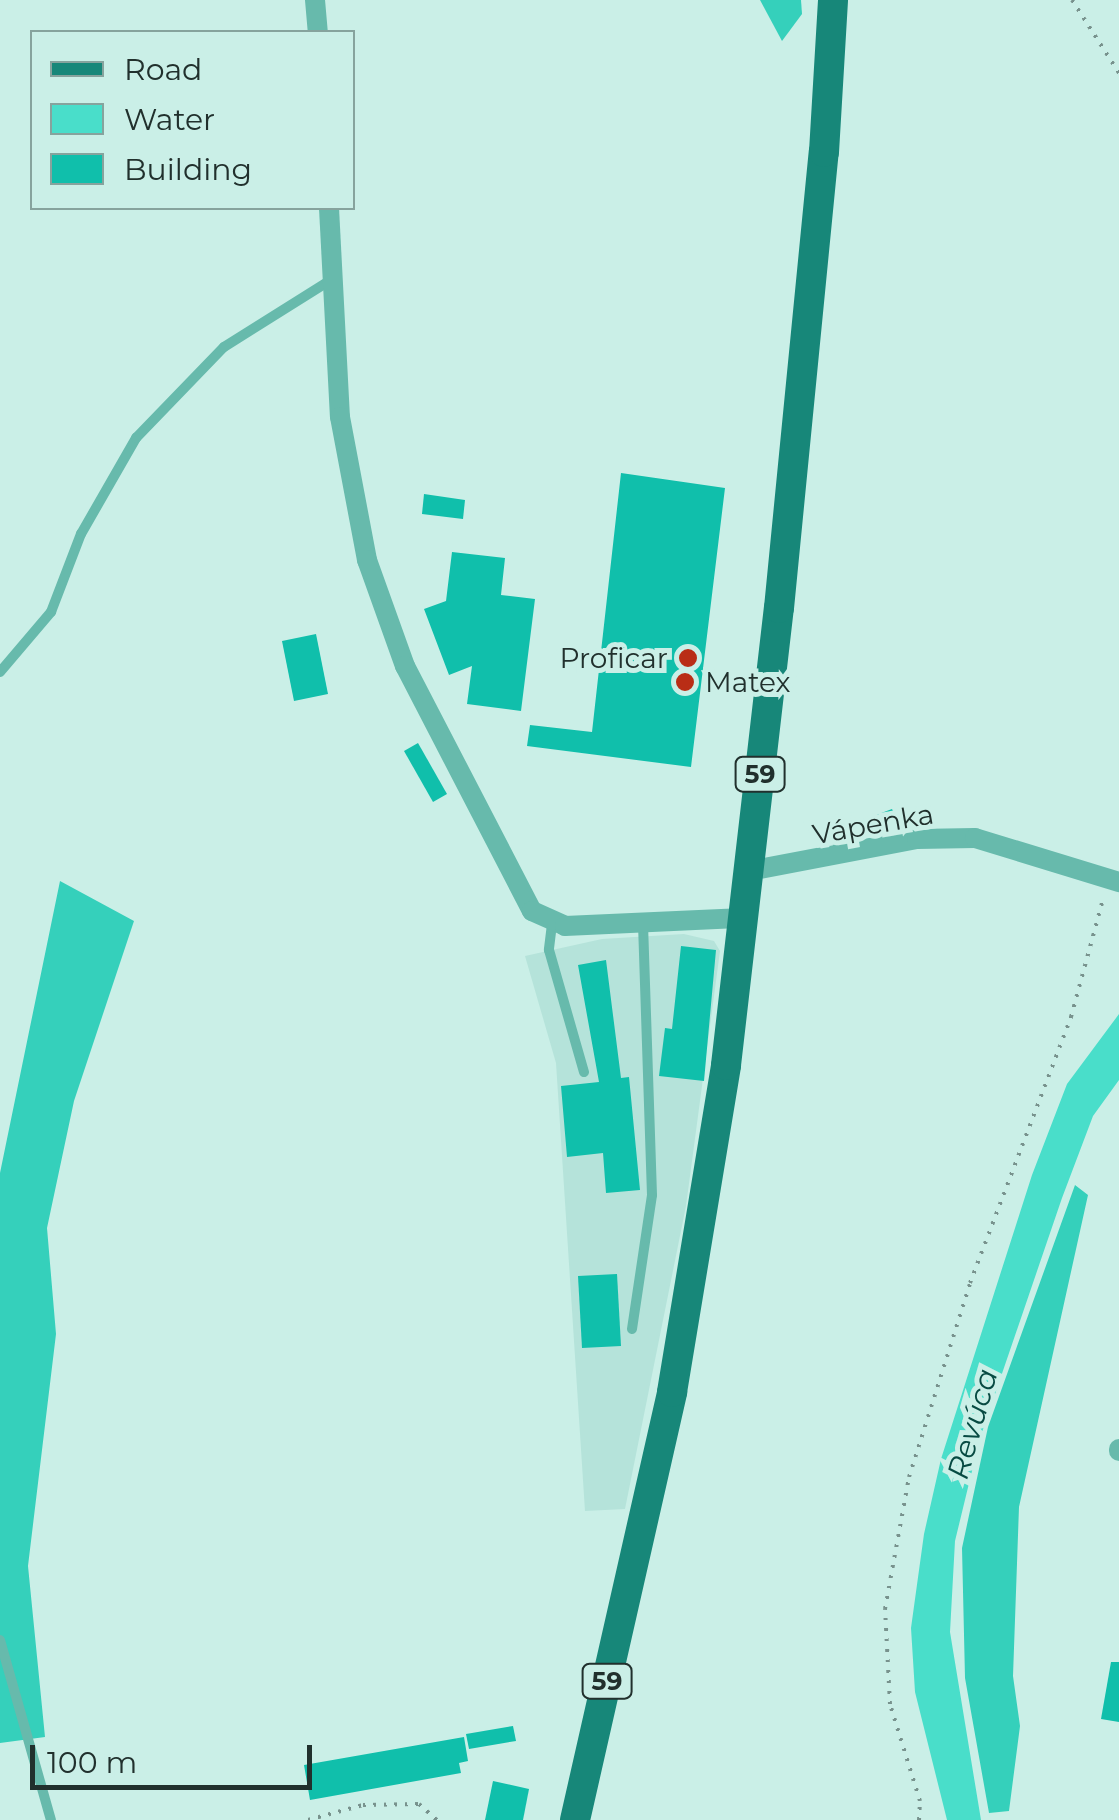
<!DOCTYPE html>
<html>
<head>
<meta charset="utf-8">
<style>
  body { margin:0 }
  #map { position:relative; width:1119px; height:1820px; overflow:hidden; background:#caefe7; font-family:Montserrat,sans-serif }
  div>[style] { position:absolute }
  .built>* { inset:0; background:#b5e3da }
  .forest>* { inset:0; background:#35d0bb }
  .water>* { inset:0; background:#49deca }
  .building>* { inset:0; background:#10bfab }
  .path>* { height:4px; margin-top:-2px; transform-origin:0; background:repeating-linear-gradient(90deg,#78928d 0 2.5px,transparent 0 10.5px) }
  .service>* { height:10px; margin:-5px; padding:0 5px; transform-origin:5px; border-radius:5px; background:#67baac }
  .minor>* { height:20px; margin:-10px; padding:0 10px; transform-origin:10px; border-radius:10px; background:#67baac }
  .primary>* { height:30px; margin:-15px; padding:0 15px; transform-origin:15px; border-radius:15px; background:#178779 }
  .dots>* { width:28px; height:28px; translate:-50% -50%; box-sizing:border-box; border:5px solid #caefe7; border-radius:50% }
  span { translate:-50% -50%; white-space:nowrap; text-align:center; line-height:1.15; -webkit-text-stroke:10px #caefe7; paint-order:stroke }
  .shield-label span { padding:2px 8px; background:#caefe7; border:2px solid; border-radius:8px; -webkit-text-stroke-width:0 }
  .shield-label { font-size:25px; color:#21302d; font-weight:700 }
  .poi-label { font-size:28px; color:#21302d }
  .right { translate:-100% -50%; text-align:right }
  .left { translate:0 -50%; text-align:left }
  .street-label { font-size:28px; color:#21302d }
  .water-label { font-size:30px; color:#074a42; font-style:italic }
  .legend { position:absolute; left:30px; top:30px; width:325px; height:180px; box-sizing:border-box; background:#caefe7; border:2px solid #86a39d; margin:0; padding:12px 18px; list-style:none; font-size:30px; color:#21302d }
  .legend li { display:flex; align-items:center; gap:20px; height:50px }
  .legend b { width:50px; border:2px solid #86a39d }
  .scale { position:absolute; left:30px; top:1745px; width:282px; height:45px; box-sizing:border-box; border:5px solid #21302d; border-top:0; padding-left:12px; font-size:30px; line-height:35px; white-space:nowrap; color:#21302d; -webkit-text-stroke:8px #caefe7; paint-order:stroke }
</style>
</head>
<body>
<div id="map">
  <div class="built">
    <i style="clip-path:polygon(684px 934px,714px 941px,720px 951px,686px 1206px,625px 1509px,585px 1511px,556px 1063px,525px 956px,602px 939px)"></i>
  </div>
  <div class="forest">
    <i style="clip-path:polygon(760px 0,801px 0,802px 14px,782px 41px)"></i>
    <i style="clip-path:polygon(60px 881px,134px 921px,74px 1101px,47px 1228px,56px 1334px,28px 1566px,45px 1737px,0 1743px,0 1173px)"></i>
    <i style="clip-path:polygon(1075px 1185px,1088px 1195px,1019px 1507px,1013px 1676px,1020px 1726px,1009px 1811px,989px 1813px,965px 1678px,962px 1548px,988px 1427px)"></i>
  </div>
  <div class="water">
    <i style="clip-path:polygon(1119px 1014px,1119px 1080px,1093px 1116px,1062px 1198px,980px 1438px,955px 1541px,950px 1632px,981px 1820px,947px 1820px,915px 1692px,911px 1628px,924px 1534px,941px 1459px,1032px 1175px,1067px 1084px)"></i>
  </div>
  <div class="building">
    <i style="clip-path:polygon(621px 473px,725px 488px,691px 767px,527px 746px,530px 725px,592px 732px)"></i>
    <i style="clip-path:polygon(424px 494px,465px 500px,463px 519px,422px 514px)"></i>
    <i style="clip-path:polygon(452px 552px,505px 558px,501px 595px,535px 599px,521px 711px,467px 704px,472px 666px,449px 675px,424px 609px,446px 601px)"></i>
    <i style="clip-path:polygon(316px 634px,328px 694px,294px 701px,282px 641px)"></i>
    <i style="clip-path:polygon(418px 743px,447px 794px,433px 802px,404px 751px)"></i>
    <i style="clip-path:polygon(892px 809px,900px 828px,870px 834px,868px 818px)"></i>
    <i style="clip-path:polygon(681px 946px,716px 950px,704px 1081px,659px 1076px,665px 1028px,672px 1029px)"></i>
    <i style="clip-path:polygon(606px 960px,621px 1078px,629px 1077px,640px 1190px,606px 1193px,603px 1153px,567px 1157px,561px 1086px,599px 1082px,578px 965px)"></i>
    <i style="clip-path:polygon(617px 1274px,621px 1346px,582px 1348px,578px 1276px)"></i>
    <i style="clip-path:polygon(1111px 1662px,1119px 1662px,1119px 1722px,1101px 1719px)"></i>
    <i style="clip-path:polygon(513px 1726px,516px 1741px,469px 1749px,466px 1734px)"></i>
    <i style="clip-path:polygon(464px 1737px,468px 1761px,459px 1763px,461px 1773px,310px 1800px,304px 1765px)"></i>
    <i style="clip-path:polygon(493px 1781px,529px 1789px,523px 1820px,485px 1820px)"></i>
  </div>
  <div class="path">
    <i style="left:1072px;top:0;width:87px;rotate:57.2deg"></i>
    <i style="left:308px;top:1820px;width:57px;rotate:-15.3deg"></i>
    <i style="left:363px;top:1805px;width:56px;rotate:-1deg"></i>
    <i style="left:419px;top:1804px;width:24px;rotate:42deg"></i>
    <i style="left:919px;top:1820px;width:19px;rotate:-87deg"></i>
    <i style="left:920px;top:1801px;width:102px;rotate:-107.2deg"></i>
    <i style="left:890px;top:1704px;width:95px;rotate:-93deg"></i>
    <i style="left:885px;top:1609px;width:134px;rotate:-79.7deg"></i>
    <i style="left:909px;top:1477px;width:203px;rotate:-72.5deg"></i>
    <i style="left:970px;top:1283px;width:285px;rotate:-69.2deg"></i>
    <i style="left:1071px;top:1017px;width:122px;rotate:-74.8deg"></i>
  </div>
  <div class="service">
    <i style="left:0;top:672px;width:79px;rotate:-49.6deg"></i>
    <i style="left:51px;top:612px;width:84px;rotate:-69deg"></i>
    <i style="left:81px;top:534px;width:111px;rotate:-60.2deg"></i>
    <i style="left:136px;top:438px;width:127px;rotate:-46deg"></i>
    <i style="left:224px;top:347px;width:126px;rotate:-32.1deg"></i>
    <i style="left:552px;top:924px;width:26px;rotate:97deg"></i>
    <i style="left:549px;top:950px;width:127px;rotate:74deg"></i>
    <i style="left:632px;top:1329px;width:135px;rotate:-81.5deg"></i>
    <i style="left:652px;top:1195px;width:272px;rotate:-91.9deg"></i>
    <i style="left:0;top:1640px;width:187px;rotate:74.2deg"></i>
  </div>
  <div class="minor">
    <i style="left:315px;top:0;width:32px;rotate:85deg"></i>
    <i style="left:329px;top:208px;width:209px;rotate:87deg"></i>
    <i style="left:340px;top:417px;width:146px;rotate:79.3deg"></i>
    <i style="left:367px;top:560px;width:113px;rotate:70.3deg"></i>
    <i style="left:405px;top:666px;width:276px;rotate:62.6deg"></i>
    <i style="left:532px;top:911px;width:36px;rotate:24deg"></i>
    <i style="left:565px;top:926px;width:179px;rotate:-2.6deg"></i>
    <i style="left:749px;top:871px;width:171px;rotate:-10.8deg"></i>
    <i style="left:917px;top:839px;width:58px;rotate:-1deg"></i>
    <i style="left:975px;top:838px;width:151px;rotate:17deg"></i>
    <i style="left:1119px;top:1451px;width:2px;rotate:-90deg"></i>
  </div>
  <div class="primary">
    <i style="left:575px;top:1820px;width:439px;rotate:-77.2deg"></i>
    <i style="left:672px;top:1392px;width:331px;rotate:-80.6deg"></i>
    <i style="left:726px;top:1065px;width:460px;rotate:-83.4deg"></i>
    <i style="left:779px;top:608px;width:458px;rotate:-84.4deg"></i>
    <i style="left:824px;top:152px;width:152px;rotate:-86.6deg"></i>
  </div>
  <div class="dots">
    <i style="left:688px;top:658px;background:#b92d16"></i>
    <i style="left:685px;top:682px;background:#b92d16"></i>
  </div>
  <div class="shield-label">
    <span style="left:760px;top:774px">59</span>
    <span style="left:607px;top:1681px">59</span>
  </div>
  <div class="poi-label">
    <span class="right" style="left:668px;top:658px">Proficar</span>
    <span class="left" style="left:705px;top:682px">Matex</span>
  </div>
  <div class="street-label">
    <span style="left:873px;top:824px;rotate:-10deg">Vápenka</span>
  </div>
  <div class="water-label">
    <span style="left:973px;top:1424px;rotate:-74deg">Revúca</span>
  </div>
  <ul class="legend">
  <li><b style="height:12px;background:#178779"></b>Road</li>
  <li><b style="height:28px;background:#49deca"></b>Water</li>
  <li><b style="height:28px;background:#10bfab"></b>Building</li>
  </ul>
  <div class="scale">100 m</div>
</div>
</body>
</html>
